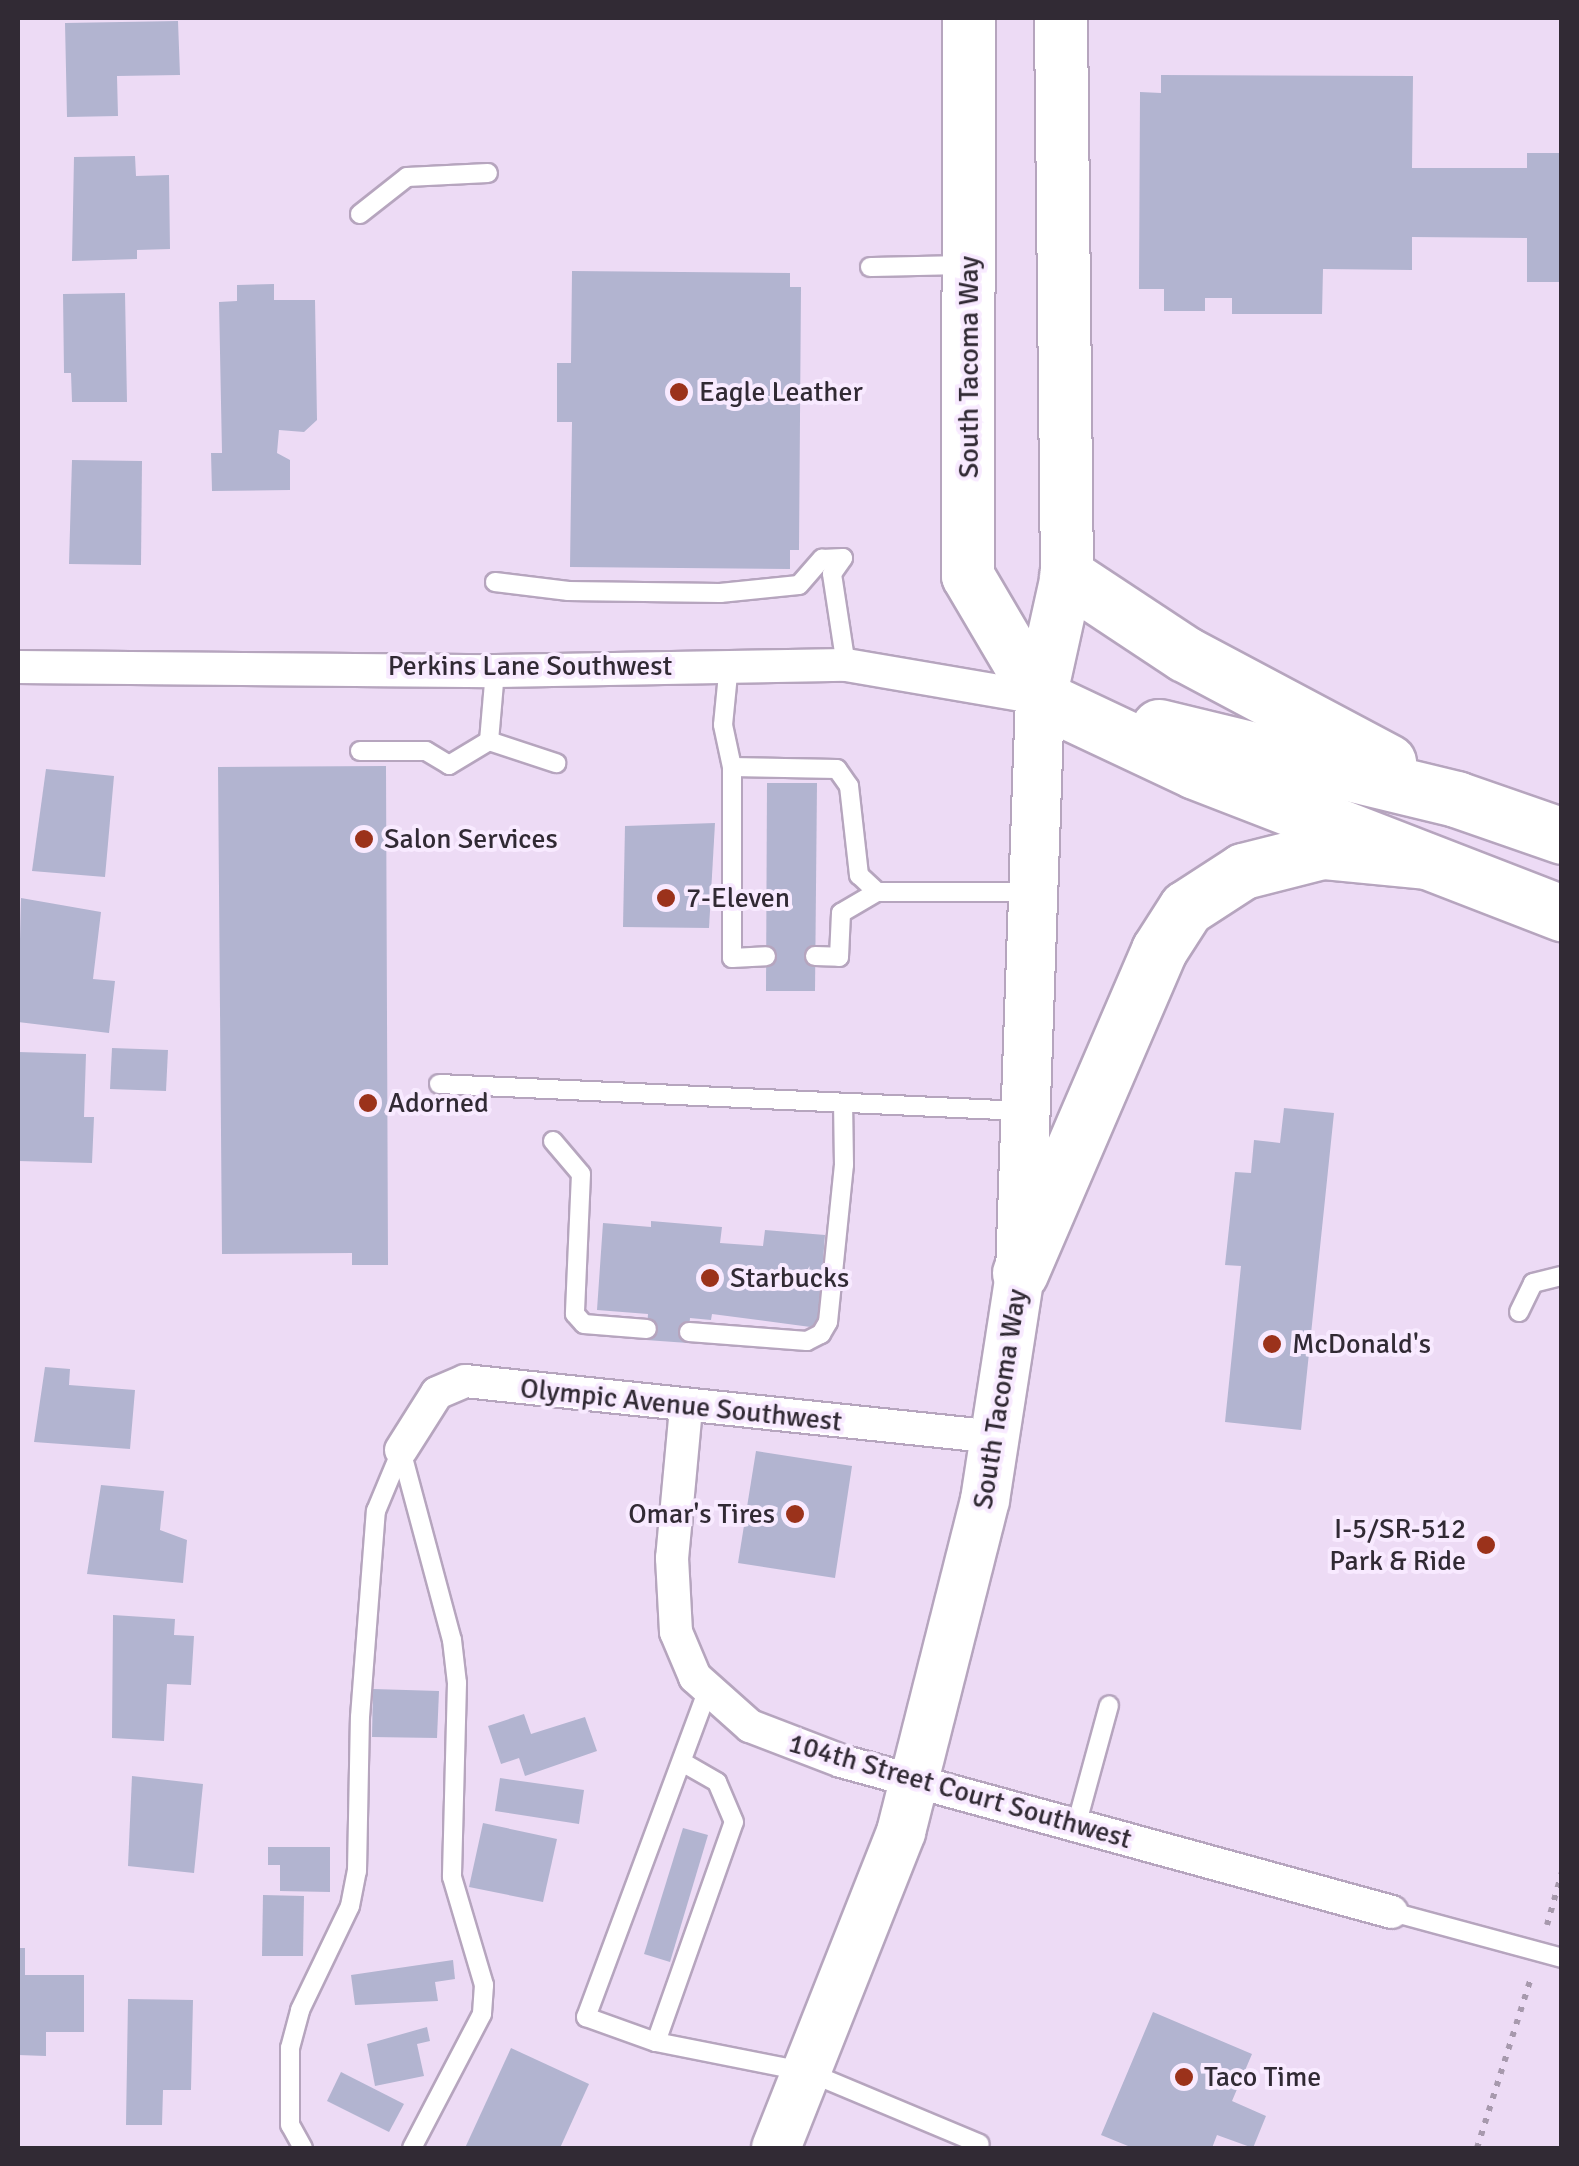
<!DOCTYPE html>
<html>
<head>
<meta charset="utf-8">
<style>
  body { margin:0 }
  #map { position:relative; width:1579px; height:2166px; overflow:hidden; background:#eddbf5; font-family:Signika,sans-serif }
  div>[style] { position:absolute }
  .building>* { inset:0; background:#b2b4d0 }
  .path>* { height:6px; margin-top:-3px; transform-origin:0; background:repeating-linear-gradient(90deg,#a799ad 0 5px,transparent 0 13px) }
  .roads { filter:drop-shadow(2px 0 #b6a5be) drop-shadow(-2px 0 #b6a5be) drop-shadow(0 2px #b6a5be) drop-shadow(0 -2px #b6a5be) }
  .lane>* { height:18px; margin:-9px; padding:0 9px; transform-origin:9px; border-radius:9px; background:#fff }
  .street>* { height:32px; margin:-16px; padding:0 16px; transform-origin:16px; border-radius:16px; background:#fff }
  .secondary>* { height:48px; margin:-24px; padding:0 24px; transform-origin:24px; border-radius:24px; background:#fff }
  .primary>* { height:52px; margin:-26px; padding:0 26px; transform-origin:26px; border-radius:26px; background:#fff }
  .highway>* { height:55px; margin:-27.5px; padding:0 27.5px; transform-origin:27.5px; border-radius:27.5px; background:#fff }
  .dots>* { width:28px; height:28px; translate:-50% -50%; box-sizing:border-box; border:5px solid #f8eaff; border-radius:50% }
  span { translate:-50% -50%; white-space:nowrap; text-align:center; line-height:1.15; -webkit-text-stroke:8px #f8eaff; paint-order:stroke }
  .street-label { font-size:28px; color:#312a34 }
  .poi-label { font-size:28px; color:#312a34 }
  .left { translate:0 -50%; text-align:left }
  .right { translate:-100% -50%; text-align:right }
  .frame { position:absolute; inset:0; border:20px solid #312a34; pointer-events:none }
</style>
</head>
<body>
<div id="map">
  <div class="building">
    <i style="clip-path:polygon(178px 21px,180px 75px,117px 76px,118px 116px,67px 117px,65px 23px)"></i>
    <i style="clip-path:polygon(1161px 75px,1413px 76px,1412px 168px,1527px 168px,1527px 153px,1562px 153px,1562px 282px,1527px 282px,1527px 238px,1412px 237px,1412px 270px,1323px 269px,1322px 314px,1232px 314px,1232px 298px,1205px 298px,1205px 311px,1164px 311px,1164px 289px,1139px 289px,1140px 92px,1161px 93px)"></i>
    <i style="clip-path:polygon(135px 156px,136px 176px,169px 175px,170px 249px,137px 250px,137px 259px,72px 261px,74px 157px)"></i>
    <i style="clip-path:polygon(572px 271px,790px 273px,790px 287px,801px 287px,799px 550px,790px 550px,790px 569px,570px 567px,572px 422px,557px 422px,557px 363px,571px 363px)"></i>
    <i style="clip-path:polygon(274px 284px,274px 300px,315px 300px,317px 420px,304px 432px,279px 430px,277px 453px,290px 460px,290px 490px,212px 491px,211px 453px,222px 453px,219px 302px,237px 301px,237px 285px)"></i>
    <i style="clip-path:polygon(125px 293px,127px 402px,72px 402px,71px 373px,64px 373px,63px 294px)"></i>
    <i style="clip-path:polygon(72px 460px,142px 461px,141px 565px,69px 564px)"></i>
    <i style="clip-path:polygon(386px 766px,388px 1265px,352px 1265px,352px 1253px,222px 1254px,218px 767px)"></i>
    <i style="clip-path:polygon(46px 769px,114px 776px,105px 877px,32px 871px)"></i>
    <i style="clip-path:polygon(767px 783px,817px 783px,815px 991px,766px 991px)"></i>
    <i style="clip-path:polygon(715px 823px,709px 928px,623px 927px,625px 826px)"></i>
    <i style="clip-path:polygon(21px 898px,101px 912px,93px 979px,115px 981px,109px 1033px,18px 1022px)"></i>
    <i style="clip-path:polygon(112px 1048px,168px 1050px,166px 1091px,110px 1089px)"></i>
    <i style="clip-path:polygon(18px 1052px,86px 1054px,84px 1117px,94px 1117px,92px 1163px,18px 1161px)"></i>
    <i style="clip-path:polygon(1284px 1108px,1334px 1113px,1301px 1430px,1225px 1422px,1241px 1266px,1225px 1265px,1235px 1172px,1251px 1173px,1254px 1140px,1280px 1143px)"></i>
    <i style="clip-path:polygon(651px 1221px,722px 1227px,720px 1243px,763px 1246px,765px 1230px,825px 1235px,818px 1328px,712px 1314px,711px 1320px,690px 1318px,688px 1343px,646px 1340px,648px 1314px,597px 1310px,603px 1223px,651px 1227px)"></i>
    <i style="clip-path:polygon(45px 1367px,70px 1369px,69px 1385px,135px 1390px,130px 1449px,34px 1442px)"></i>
    <i style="clip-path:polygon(756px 1451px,852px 1466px,835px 1578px,738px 1563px)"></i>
    <i style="clip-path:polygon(101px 1485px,164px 1491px,160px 1530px,187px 1540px,183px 1583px,87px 1574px)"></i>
    <i style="clip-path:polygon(113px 1615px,175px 1619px,174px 1635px,194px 1636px,191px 1685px,167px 1684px,164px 1741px,112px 1738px)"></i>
    <i style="clip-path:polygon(373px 1689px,439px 1691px,437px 1738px,372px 1737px)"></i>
    <i style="clip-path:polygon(524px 1714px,531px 1734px,585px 1717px,597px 1751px,525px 1776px,519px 1758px,501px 1764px,488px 1726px)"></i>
    <i style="clip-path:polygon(132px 1776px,203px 1784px,194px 1873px,128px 1866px)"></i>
    <i style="clip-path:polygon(500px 1778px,584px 1790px,579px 1824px,495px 1811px)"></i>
    <i style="clip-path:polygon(483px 1823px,557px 1839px,543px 1902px,469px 1887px)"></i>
    <i style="clip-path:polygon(683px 1828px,708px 1835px,670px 1962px,644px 1954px)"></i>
    <i style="clip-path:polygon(268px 1847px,330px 1847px,330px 1892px,280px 1891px,280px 1865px,268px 1865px)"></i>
    <i style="clip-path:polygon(263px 1895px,304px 1896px,303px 1956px,262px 1956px)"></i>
    <i style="clip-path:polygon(18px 1948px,25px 1948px,25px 1975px,84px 1975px,84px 2032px,46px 2032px,46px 2056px,18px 2055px)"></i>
    <i style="clip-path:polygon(453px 1960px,455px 1979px,435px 1982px,438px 2001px,355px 2005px,351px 1975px)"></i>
    <i style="clip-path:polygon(128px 1999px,193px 2000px,191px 2090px,163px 2090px,162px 2125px,126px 2125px)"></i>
    <i style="clip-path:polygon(1153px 2012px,1252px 2054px,1232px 2101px,1266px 2116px,1253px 2148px,1217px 2135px,1212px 2148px,1133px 2148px,1101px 2135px)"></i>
    <i style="clip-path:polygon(427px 2027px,430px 2041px,417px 2044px,424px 2076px,375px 2086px,367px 2044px)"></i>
    <i style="clip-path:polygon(511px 2048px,589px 2084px,560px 2148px,465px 2148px)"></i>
    <i style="clip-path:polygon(341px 2072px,404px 2104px,389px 2132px,327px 2101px)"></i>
  </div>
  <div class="path">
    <i style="left:1547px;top:1925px;width:55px;rotate:-74.2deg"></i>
    <i style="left:1477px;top:2148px;width:178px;rotate:-72.4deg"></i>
  </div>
  <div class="roads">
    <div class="lane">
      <i style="left:360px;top:214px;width:60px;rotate:-38.2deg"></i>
      <i style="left:407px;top:177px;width:81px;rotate:-2.8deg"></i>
      <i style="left:870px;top:267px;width:95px;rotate:-1.2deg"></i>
      <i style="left:843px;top:558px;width:19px;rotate:125deg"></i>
      <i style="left:832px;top:574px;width:92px;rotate:81.3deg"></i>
      <i style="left:495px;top:582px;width:74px;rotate:7deg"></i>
      <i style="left:568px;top:591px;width:152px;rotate:0.8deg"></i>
      <i style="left:720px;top:593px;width:79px;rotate:-5.8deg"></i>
      <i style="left:799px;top:585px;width:35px;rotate:-49deg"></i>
      <i style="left:822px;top:559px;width:21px;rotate:-3deg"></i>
      <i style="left:729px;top:664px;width:61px;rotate:95.6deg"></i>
      <i style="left:723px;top:725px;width:43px;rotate:77.9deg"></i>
      <i style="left:732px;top:767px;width:191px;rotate:90deg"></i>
      <i style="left:732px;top:958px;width:34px;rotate:-3deg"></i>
      <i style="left:489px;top:741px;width:70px;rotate:-85.1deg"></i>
      <i style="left:360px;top:751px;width:66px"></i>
      <i style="left:426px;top:751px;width:27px;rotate:31deg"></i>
      <i style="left:449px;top:765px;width:47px;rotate:-31deg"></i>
      <i style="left:489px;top:741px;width:71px;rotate:18.2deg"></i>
      <i style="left:732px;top:767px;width:105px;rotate:1.1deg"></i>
      <i style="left:837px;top:769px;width:21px;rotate:55deg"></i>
      <i style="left:849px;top:786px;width:90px;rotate:83.6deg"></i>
      <i style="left:859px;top:875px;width:25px;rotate:43deg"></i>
      <i style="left:815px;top:956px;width:24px;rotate:2deg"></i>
      <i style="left:839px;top:957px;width:44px;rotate:-87.4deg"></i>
      <i style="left:841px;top:913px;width:42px;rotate:-30.3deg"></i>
      <i style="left:877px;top:892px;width:154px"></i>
      <i style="left:439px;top:1084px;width:585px;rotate:2.65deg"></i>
      <i style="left:553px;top:1141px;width:43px;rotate:49.7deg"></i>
      <i style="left:581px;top:1174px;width:140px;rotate:92.5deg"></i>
      <i style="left:575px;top:1314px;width:13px;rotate:48deg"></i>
      <i style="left:584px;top:1324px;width:63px;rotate:4.5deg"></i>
      <i style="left:1519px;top:1312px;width:32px;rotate:-64deg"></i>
      <i style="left:1533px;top:1283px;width:30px;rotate:-14deg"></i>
      <i style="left:689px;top:1332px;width:118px;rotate:4.4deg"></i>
      <i style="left:807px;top:1341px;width:16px;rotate:-27deg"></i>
      <i style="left:821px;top:1334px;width:14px;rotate:-60deg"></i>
      <i style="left:828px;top:1322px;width:158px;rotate:-84.2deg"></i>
      <i style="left:844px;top:1165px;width:62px;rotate:-90.9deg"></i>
      <i style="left:401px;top:1450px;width:197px;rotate:75deg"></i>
      <i style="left:452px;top:1640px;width:43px;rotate:83.4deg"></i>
      <i style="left:457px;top:1683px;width:194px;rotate:91.5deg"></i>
      <i style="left:452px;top:1877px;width:113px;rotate:73.5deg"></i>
      <i style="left:484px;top:1985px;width:29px;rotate:94deg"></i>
      <i style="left:482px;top:2014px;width:151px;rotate:117.6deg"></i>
      <i style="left:707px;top:1692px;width:347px;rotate:110.4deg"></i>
      <i style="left:586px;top:2017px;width:74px;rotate:19.7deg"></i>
      <i style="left:656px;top:2042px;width:155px;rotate:11.2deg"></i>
      <i style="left:808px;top:2072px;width:186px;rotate:22.7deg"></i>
      <i style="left:1076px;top:1826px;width:125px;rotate:-74.7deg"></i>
      <i style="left:1392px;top:1912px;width:176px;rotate:15.1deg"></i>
      <i style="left:656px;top:2042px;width:233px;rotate:-70.5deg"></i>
      <i style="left:734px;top:1822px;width:43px;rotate:-113deg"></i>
      <i style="left:717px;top:1782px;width:40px;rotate:-150.3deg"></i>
      <i style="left:303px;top:2148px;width:26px;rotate:-119deg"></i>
      <i style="left:290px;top:2125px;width:77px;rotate:-90deg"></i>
      <i style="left:290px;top:2048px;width:39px;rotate:-75deg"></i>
      <i style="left:300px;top:2010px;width:115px;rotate:-64.3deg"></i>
      <i style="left:350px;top:1906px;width:36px;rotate:-79deg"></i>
      <i style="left:357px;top:1871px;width:154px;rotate:-88.9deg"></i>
      <i style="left:360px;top:1717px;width:207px;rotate:-85.6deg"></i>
      <i style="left:376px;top:1511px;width:65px;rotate:-67.4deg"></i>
    </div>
    <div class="street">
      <i style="left:18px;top:667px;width:477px;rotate:0.5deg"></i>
      <i style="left:495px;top:671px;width:351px;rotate:-1deg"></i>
      <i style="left:846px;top:665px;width:197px;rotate:9.7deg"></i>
      <i style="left:686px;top:1408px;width:151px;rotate:95.3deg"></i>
      <i style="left:672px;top:1558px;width:74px;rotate:86.9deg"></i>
      <i style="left:676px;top:1632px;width:49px;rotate:67.1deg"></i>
      <i style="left:695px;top:1677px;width:74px;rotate:41.7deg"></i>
      <i style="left:750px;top:1726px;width:97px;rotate:21deg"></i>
      <i style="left:841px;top:1761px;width:571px;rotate:15.33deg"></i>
      <i style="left:401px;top:1450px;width:67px;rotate:-57.7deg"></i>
      <i style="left:437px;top:1393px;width:30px;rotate:-23deg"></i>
      <i style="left:465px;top:1381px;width:534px;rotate:6.02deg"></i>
    </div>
    <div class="secondary">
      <i style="left:776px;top:2148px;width:340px;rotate:-68.4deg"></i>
      <i style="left:901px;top:1832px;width:342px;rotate:-75.8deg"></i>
      <i style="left:985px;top:1500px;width:230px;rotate:-81.2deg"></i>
      <i style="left:1020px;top:1273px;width:575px;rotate:-88.01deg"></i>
    </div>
    <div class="primary">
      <i style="left:969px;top:18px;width:558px;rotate:90.1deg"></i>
      <i style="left:968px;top:576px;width:142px;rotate:59.5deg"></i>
      <i style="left:1040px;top:698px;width:125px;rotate:-77.5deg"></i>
      <i style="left:1067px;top:576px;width:558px;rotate:-90.62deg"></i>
    </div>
    <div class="highway">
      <i style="left:1067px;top:576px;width:141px;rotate:33.5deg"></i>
      <i style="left:1185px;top:654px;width:230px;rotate:28deg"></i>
      <i style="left:1040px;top:698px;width:171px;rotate:25.2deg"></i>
      <i style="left:1195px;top:771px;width:394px;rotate:21.2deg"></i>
      <i style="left:1159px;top:727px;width:306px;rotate:13.6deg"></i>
      <i style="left:1456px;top:799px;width:112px;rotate:19.2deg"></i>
      <i style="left:1020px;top:1273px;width:352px;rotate:-66.7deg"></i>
      <i style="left:1159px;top:950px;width:50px;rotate:-57.3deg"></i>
      <i style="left:1186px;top:908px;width:68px;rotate:-33deg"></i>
      <i style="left:1243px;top:871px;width:81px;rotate:-14.2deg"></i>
      <i style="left:1322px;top:851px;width:104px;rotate:5.5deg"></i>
    </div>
  </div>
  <div class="dots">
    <i style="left:679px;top:392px;background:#9b321b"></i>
    <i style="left:364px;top:839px;background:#9b321b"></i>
    <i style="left:666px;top:898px;background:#9b321b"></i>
    <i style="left:368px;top:1103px;background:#9b321b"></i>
    <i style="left:710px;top:1278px;background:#9b321b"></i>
    <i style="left:1272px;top:1344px;background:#9b321b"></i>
    <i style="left:795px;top:1514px;background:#9b321b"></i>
    <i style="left:1486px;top:1545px;background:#9b321b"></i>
    <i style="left:1184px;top:2077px;background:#9b321b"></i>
  </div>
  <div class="street-label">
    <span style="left:969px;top:367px;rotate:-90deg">South Tacoma Way</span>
    <span style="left:530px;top:666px">Perkins Lane Southwest</span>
    <span style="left:1000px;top:1399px;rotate:-81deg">South Tacoma Way</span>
    <span style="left:681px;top:1405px;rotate:6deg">Olympic Avenue Southwest</span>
    <span style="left:960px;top:1791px;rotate:16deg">104th Street Court Southwest</span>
  </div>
  <div class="poi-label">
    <span class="left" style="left:699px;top:392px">Eagle Leather</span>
    <span class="left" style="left:384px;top:839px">Salon Services</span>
    <span class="left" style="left:686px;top:898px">7-Eleven</span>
    <span class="left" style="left:388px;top:1103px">Adorned</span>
    <span class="left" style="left:730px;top:1278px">Starbucks</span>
    <span class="left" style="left:1292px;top:1344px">McDonald's</span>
    <span class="right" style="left:775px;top:1514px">Omar's Tires</span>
    <span class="right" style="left:1466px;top:1545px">I-5/SR-512<br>Park &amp; Ride</span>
    <span class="left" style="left:1204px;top:2077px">Taco Time</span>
  </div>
  <div class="frame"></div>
</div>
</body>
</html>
